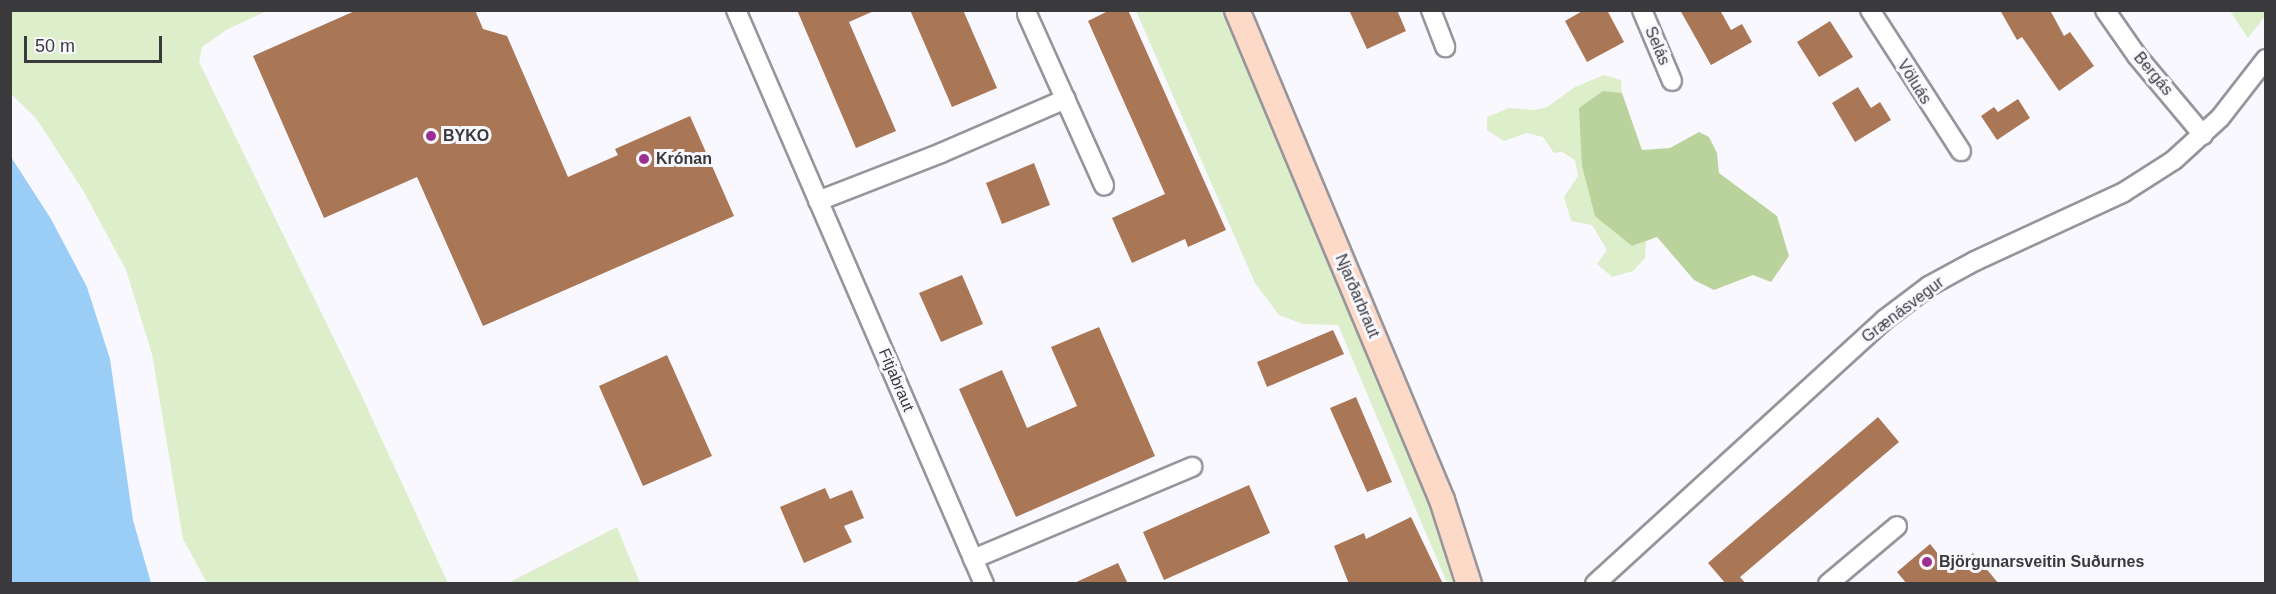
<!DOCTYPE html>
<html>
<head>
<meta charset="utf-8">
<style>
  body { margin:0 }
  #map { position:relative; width:2276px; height:594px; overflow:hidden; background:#faf8ff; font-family:Helvetica,sans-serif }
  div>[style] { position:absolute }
  .green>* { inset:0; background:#ddeeca }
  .forest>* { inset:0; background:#bad39c }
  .water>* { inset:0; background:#9acef6 }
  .building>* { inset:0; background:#a97656 }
  .roads { filter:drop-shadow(2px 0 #97959c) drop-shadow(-2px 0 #97959c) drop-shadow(0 2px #97959c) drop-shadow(0 -2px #97959c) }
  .minor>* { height:18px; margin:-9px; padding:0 9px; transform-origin:9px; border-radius:9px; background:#fff }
  .major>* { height:24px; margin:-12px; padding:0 12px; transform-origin:12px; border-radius:12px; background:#fddac7 }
  .dots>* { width:16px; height:16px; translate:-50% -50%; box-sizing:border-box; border:3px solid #faf8ff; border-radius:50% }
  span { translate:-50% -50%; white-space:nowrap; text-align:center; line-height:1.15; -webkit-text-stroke:6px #faf8ff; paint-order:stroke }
  .street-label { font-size:16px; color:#3a393c }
  .poi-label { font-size:16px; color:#3a393c; font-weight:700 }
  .left { translate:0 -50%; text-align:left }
  .frame { position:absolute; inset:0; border:12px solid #3a393c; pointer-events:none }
  .scale { position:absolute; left:24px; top:36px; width:138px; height:27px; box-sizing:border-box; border:3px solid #3a393c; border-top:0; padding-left:8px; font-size:18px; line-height:21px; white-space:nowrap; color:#3a393c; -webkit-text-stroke:4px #faf8ff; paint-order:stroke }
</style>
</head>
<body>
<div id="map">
  <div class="green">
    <i style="clip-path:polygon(10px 11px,267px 11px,226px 30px,202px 47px,199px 62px,359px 390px,448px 583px,207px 583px,183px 539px,152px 354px,126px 270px,84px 192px,36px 118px,11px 94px)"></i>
    <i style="clip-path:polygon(1136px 11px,1227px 11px,1435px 504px,1461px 583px,1447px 583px,1338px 325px,1303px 324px,1279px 315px,1255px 283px)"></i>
    <i style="clip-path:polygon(2230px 11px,2265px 11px,2265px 16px,2248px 38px)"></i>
    <i style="clip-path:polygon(1604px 75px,1621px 80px,1622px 93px,1603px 91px,1632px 246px,1646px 241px,1645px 258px,1633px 271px,1612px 277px,1597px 264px,1607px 250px,1592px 225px,1571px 221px,1564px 197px,1578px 176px,1575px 160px,1562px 152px,1554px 153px,1543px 137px,1527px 133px,1504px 141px,1487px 130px,1487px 117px,1509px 108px,1535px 110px,1547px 107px,1575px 87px)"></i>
    <i style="clip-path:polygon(617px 527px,640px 583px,508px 583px)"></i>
  </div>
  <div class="forest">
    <i style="clip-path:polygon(1603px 91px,1622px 93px,1642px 150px,1670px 148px,1699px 132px,1709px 137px,1717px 153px,1719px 173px,1777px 216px,1789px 256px,1771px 282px,1753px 275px,1714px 290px,1694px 280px,1657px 237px,1632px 246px,1595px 216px,1582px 166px,1579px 108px)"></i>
  </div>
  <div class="water">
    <i style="clip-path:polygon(11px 157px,51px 219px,87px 287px,110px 359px,133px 520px,151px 583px,11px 583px)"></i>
  </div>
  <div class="building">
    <i style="clip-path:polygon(357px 10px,475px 10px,483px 29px,507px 36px,568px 177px,618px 155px,615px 149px,690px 116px,734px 216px,483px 326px,417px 177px,324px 218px,253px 56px)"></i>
    <i style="clip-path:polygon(797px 10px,876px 10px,849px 22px,896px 131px,856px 148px)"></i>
    <i style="clip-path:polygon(910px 10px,963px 10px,997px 88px,952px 107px)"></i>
    <i style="clip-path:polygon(1110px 10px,1128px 10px,1226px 230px,1188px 247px,1185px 239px,1132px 263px,1112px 218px,1165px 194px,1088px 21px)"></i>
    <i style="clip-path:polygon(1349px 10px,1397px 10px,1406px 31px,1367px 49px)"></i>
    <i style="clip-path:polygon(1584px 10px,1607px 10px,1624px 42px,1587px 62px,1565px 21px)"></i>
    <i style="clip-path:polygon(1680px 10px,1720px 10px,1731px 30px,1742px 24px,1752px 42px,1711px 65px)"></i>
    <i style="clip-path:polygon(2000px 10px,2050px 10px,2064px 36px,2070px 32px,2094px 66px,2059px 91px,2022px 37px,2017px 40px)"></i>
    <i style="clip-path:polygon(1830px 21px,1853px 57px,1819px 77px,1797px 42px)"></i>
    <i style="clip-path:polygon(1858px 87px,1871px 108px,1880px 102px,1891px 120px,1855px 142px,1832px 103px)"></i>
    <i style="clip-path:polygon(2018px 99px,2030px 118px,1997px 140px,1981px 116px,1994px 107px,1998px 112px)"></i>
    <i style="clip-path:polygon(1034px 163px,1050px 205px,1002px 224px,986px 183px)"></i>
    <i style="clip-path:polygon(962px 275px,983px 324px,941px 342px,919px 293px)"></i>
    <i style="clip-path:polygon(1099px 327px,1155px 456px,1016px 517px,959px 389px,1002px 370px,1027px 428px,1077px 406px,1051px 347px)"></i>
    <i style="clip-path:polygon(1333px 330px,1344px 354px,1267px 387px,1257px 362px)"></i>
    <i style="clip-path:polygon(667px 355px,712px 456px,643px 486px,599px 386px)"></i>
    <i style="clip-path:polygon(1356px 397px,1392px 482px,1367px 492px,1330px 408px)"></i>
    <i style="clip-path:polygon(1878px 417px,1899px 442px,1740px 577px,1746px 584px,1726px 584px,1708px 563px)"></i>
    <i style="clip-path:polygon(1249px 485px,1270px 533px,1164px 580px,1143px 532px)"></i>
    <i style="clip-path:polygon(825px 488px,830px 499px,852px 490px,864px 518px,844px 526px,852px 542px,804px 563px,780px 507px)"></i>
    <i style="clip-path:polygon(1411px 517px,1443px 584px,1349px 584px,1334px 546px,1364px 533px,1366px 539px)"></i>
    <i style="clip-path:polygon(1930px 544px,1952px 571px,1973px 553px,1999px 584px,1907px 584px,1897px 572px)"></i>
    <i style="clip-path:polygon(1118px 563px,1128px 584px,1072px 584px)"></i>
  </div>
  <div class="roads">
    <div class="minor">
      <i style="left:736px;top:10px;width:625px;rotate:66.63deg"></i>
      <i style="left:1431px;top:10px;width:40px;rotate:69deg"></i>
      <i style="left:1642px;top:10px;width:77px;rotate:67.1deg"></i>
      <i style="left:1870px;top:10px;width:168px;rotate:57.2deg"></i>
      <i style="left:2105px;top:10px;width:56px;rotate:55.2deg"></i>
      <i style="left:2137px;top:56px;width:103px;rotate:50.1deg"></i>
      <i style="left:1027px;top:14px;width:188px;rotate:65.8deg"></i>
      <i style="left:818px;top:201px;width:132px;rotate:-21.3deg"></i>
      <i style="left:941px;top:153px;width:136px;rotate:-23.4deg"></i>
      <i style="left:973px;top:559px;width:238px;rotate:-22.8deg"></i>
      <i style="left:1595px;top:584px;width:391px;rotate:-42.4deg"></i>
      <i style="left:1884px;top:320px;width:56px;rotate:-37.1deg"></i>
      <i style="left:1929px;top:286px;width:52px;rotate:-28.5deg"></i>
      <i style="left:1975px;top:261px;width:164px;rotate:-24.8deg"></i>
      <i style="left:2124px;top:192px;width:59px;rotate:-32.6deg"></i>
      <i style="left:2174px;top:160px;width:62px;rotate:-42.4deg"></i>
      <i style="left:2220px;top:118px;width:75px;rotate:-52.1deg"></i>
      <i style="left:1828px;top:584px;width:90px;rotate:-40deg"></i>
    </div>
    <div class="major">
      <i style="left:1237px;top:10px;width:531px;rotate:67.3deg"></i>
      <i style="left:1442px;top:500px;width:88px;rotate:72.2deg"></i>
    </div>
  </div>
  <div class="dots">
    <i style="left:431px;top:136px;background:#9c2f8f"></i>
    <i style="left:644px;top:159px;background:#9c2f8f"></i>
    <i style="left:1927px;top:562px;background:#9c2f8f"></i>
  </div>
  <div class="street-label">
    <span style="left:1657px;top:46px;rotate:67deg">Selás</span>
    <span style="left:2153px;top:74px;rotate:50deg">Bergás</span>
    <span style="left:1914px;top:82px;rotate:58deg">Völuás</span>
    <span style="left:1357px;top:296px;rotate:67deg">Njarðarbraut</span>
    <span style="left:1903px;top:310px;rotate:-37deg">Grænásvegur</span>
    <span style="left:896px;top:380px;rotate:67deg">Fitjabraut</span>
  </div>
  <div class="poi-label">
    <span class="left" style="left:443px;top:136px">BYKO</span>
    <span class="left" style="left:656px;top:159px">Krónan</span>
    <span class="left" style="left:1939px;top:562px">Björgunarsveitin Suðurnes</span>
  </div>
  <div class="frame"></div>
  <div class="scale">50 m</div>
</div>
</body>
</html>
